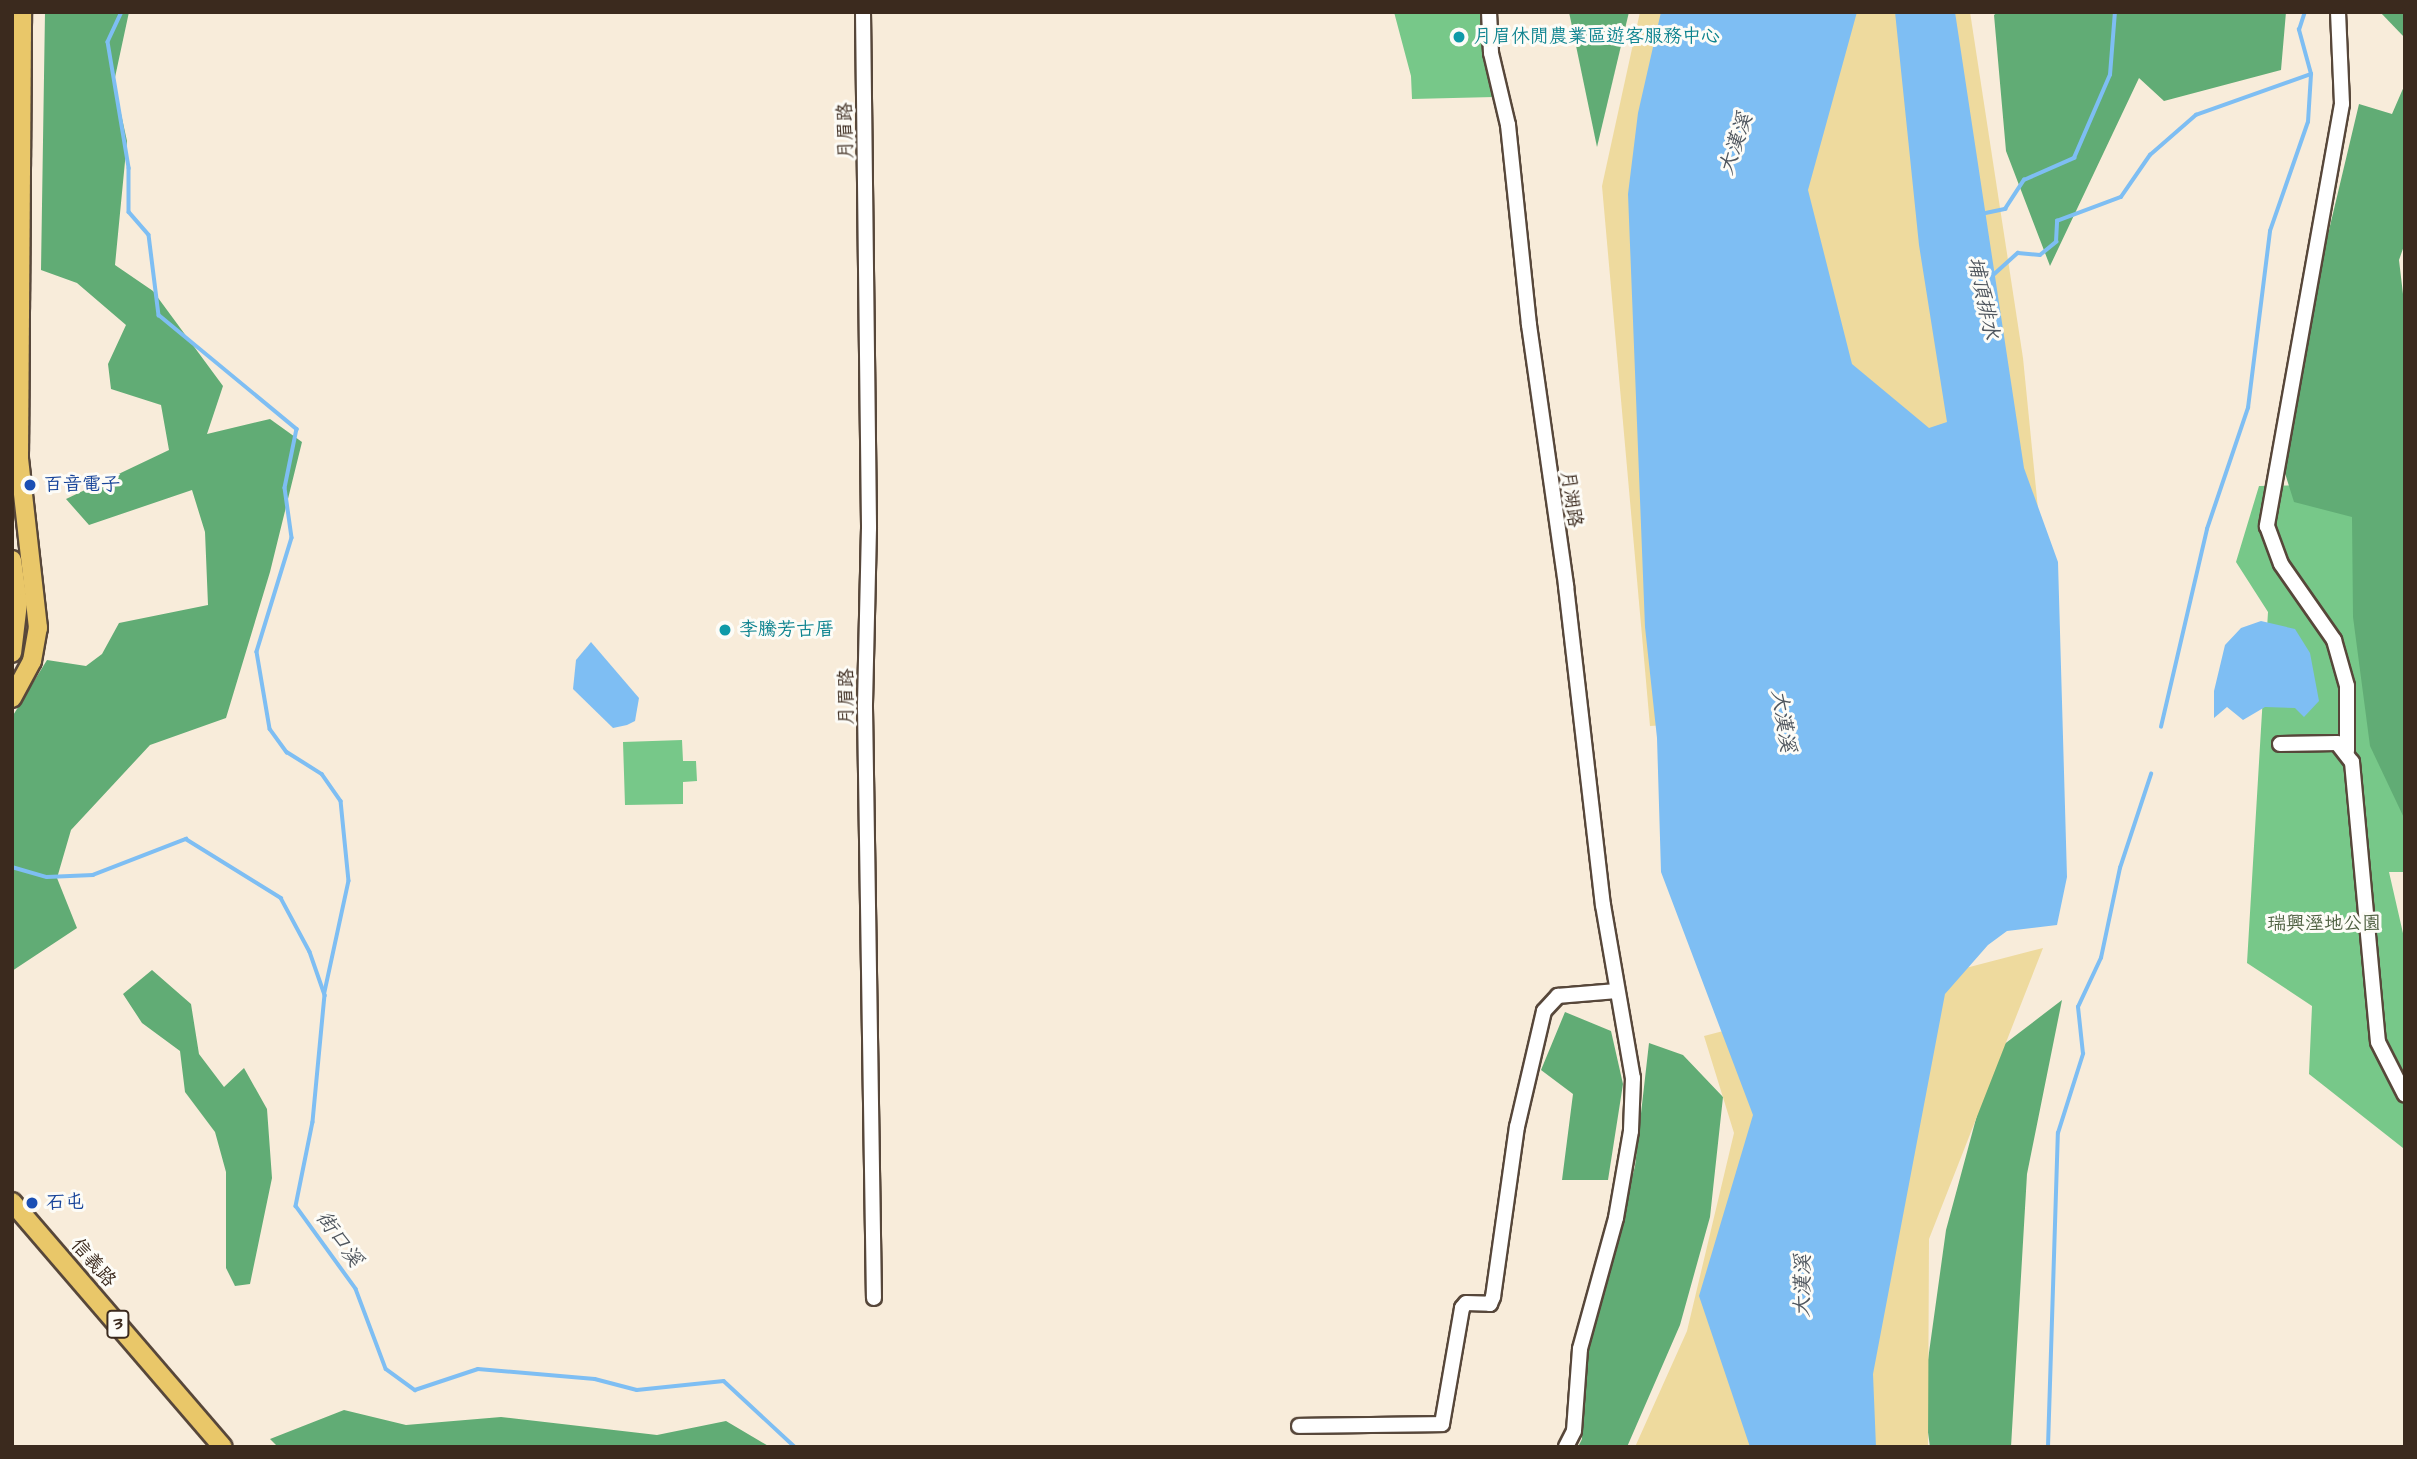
<!DOCTYPE html>
<html>
<head>
<meta charset="utf-8">
<style>
  body { margin:0 }
  #map { position:relative; width:2417px; height:1459px; overflow:hidden; background:#f8ecda; font-family:"Architects Daughter","LXGW WenKai TC",sans-serif }
  div>[style] { position:absolute }
  .green>* { inset:0; background:#77c889 }
  .forest>* { inset:0; background:#61ac75 }
  .sand>* { inset:0; background:#eeda9e }
  .water>* { inset:0; background:#7ebef3 }
  .stream>* { height:3.5px; margin:-1.75px; padding:0 1.75px; transform-origin:1.75px; border-radius:1.75px; background:#7ebef3 }
  .roads { filter:drop-shadow(2px 0 #57473a) drop-shadow(-2px 0 #57473a) drop-shadow(0 2px #57473a) drop-shadow(0 -2px #57473a) }
  .minor>* { height:14px; margin:-7px; padding:0 7px; transform-origin:7px; border-radius:7px; background:#fff }
  .major>* { height:18px; margin:-9px; padding:0 9px; transform-origin:9px; border-radius:9px; background:#e9c769 }
  .dots>* { width:19px; height:19px; translate:-50% -50%; box-sizing:border-box; border:4px solid #fdfcf7; border-radius:50% }
  span { translate:-50% -50%; white-space:nowrap; text-align:center; line-height:1.15; -webkit-text-stroke:6px #fdfcf7; paint-order:stroke }
  .shield-label span { padding:2px 5px; background:#fdfcf7; border:2px solid; border-radius:5px; -webkit-text-stroke-width:0 }
  .shield-label { font-size:18px; color:#3b2a1e; font-weight:700 }
  .culture-label { font-size:19px; color:#0d838f }
  .left { translate:0 -50%; text-align:left }
  .street-label { font-size:19px; color:#3b2a1e }
  .transit-label { font-size:19px; color:#164399 }
  .park-label { font-size:19px; color:#506143 }
  .water-label { font-size:21px; color:#4f565e; font-style:italic }
  .frame { position:absolute; inset:0; border:14px solid #3b2a1e; pointer-events:none }
</style>
</head>
<body>
<div id="map">
  <div class="green">
    <i style="clip-path:polygon(1394px 12px,1486px 12px,1494px 97px,1412px 99px,1411px 76px)"></i>
    <i style="clip-path:polygon(2382px 484px,2405px 792px,2405px 872px,2389px 872px,2405px 942px,2405px 1447px,2403px 1148px,2309px 1074px,2312px 1006px,2247px 963px,2268px 612px,2236px 562px,2259px 486px)"></i>
    <i style="clip-path:polygon(682px 740px,683px 761px,696px 761px,697px 781px,683px 782px,683px 804px,625px 805px,623px 742px)"></i>
  </div>
  <div class="forest">
    <i style="clip-path:polygon(45px 12px,129px 12px,114px 82px,127px 141px,115px 265px,153px 291px,223px 386px,207px 434px,270px 419px,302px 442px,270px 572px,226px 718px,150px 745px,71px 830px,57px 878px,77px 928px,12px 971px,12px 717px,47px 660px,86px 666px,102px 654px,119px 623px,208px 605px,205px 532px,192px 490px,89px 525px,66px 499px,169px 450px,161px 405px,111px 389px,108px 364px,126px 325px,77px 283px,41px 270px)"></i>
    <i style="clip-path:polygon(1569px 12px,1629px 12px,1597px 147px)"></i>
    <i style="clip-path:polygon(1998px 12px,2286px 12px,2281px 70px,2164px 101px,2139px 78px,2050px 266px,2006px 151px,1994px 15px)"></i>
    <i style="clip-path:polygon(2380px 12px,2405px 12px,2405px 38px)"></i>
    <i style="clip-path:polygon(2405px 84px,2405px 243px,2399px 260px,2405px 311px,2405px 820px,2370px 746px,2353px 617px,2352px 517px,2294px 502px,2284px 470px,2315px 289px,2359px 104px,2392px 114px)"></i>
    <i style="clip-path:polygon(152px 970px,191px 1004px,199px 1054px,224px 1087px,244px 1068px,267px 1109px,272px 1178px,250px 1284px,235px 1286px,226px 1268px,226px 1172px,215px 1132px,185px 1092px,180px 1051px,142px 1023px,123px 994px)"></i>
    <i style="clip-path:polygon(2062px 1000px,2027px 1174px,2011px 1447px,1930px 1447px,1923px 1396px,1946px 1230px,1994px 1052px)"></i>
    <i style="clip-path:polygon(1565px 1012px,1611px 1031px,1623px 1084px,1608px 1180px,1562px 1180px,1573px 1094px,1541px 1070px)"></i>
    <i style="clip-path:polygon(1649px 1043px,1683px 1055px,1723px 1097px,1710px 1217px,1680px 1325px,1627px 1447px,1578px 1447px,1582px 1439px,1584px 1364px,1635px 1166px)"></i>
    <i style="clip-path:polygon(344px 1410px,406px 1425px,501px 1417px,657px 1435px,726px 1421px,770px 1447px,278px 1447px,270px 1439px)"></i>
  </div>
  <div class="sand">
    <i style="clip-path:polygon(1640px 12px,1970px 12px,2023px 358px,2057px 700px,1650px 726px,1602px 186px)"></i>
    <i style="clip-path:polygon(2043px 948px,1929px 1239px,1928px 1447px,1635px 1447px,1687px 1331px,1734px 1133px,1704px 1036px)"></i>
  </div>
  <div class="water">
    <i style="clip-path:polygon(1661px 12px,1857px 12px,1808px 190px,1852px 364px,1929px 428px,1947px 422px,1919px 245px,1895px 12px,1955px 12px,2024px 468px,2058px 562px,2067px 877px,2057px 925px,2007px 931px,1988px 945px,1945px 994px,1873px 1374px,1876px 1447px,1750px 1447px,1699px 1296px,1753px 1115px,1661px 872px,1657px 738px,1645px 627px,1628px 194px,1638px 113px)"></i>
    <i style="clip-path:polygon(2261px 621px,2295px 629px,2310px 653px,2319px 701px,2304px 717px,2295px 708px,2265px 707px,2243px 720px,2227px 707px,2214px 718px,2214px 691px,2225px 645px,2241px 628px)"></i>
    <i style="clip-path:polygon(591px 642px,639px 698px,635px 721px,627px 725px,613px 728px,573px 689px,576px 660px)"></i>
  </div>
  <div class="stream">
    <i style="left:122px;top:12px;width:33px;rotate:115deg"></i>
    <i style="left:108px;top:42px;width:128px;rotate:80.5deg"></i>
    <i style="left:129px;top:168px;width:44px;rotate:90deg"></i>
    <i style="left:129px;top:212px;width:30px;rotate:49deg"></i>
    <i style="left:149px;top:235px;width:81px;rotate:82.9deg"></i>
    <i style="left:159px;top:315px;width:179px;rotate:39.6deg"></i>
    <i style="left:297px;top:429px;width:60px;rotate:101.5deg"></i>
    <i style="left:285px;top:488px;width:50px;rotate:82deg"></i>
    <i style="left:292px;top:538px;width:119px;rotate:107.1deg"></i>
    <i style="left:257px;top:652px;width:78px;rotate:80.4deg"></i>
    <i style="left:270px;top:729px;width:29px;rotate:54deg"></i>
    <i style="left:287px;top:752px;width:41px;rotate:32.2deg"></i>
    <i style="left:322px;top:774px;width:33px;rotate:55deg"></i>
    <i style="left:341px;top:801px;width:80px;rotate:84.3deg"></i>
    <i style="left:349px;top:881px;width:114px;rotate:102.2deg"></i>
    <i style="left:1981px;top:214px;width:25px;rotate:-12deg"></i>
    <i style="left:2005px;top:209px;width:35px;rotate:-57deg"></i>
    <i style="left:2024px;top:180px;width:55px;rotate:-23.7deg"></i>
    <i style="left:2074px;top:158px;width:90px;rotate:-66.6deg"></i>
    <i style="left:2110px;top:75px;width:63px;rotate:-85.5deg"></i>
    <i style="left:1991px;top:277px;width:36px;rotate:-42deg"></i>
    <i style="left:2018px;top:253px;width:22px;rotate:5deg"></i>
    <i style="left:2040px;top:255px;width:21px;rotate:-39deg"></i>
    <i style="left:2056px;top:242px;width:21px;rotate:-87deg"></i>
    <i style="left:2057px;top:221px;width:68px;rotate:-20.6deg"></i>
    <i style="left:2121px;top:197px;width:51px;rotate:-55.4deg"></i>
    <i style="left:2150px;top:155px;width:61px;rotate:-41deg"></i>
    <i style="left:2196px;top:115px;width:122px;rotate:-19.6deg"></i>
    <i style="left:2161px;top:727px;width:203px;rotate:-76.9deg"></i>
    <i style="left:2207px;top:529px;width:128px;rotate:-71.3deg"></i>
    <i style="left:2248px;top:408px;width:178px;rotate:-82.9deg"></i>
    <i style="left:2270px;top:231px;width:115px;rotate:-70.8deg"></i>
    <i style="left:2308px;top:122px;width:48px;rotate:-86.4deg"></i>
    <i style="left:2311px;top:74px;width:46px;rotate:-105.3deg"></i>
    <i style="left:2299px;top:30px;width:19px;rotate:-72deg"></i>
    <i style="left:12px;top:867px;width:36px;rotate:16deg"></i>
    <i style="left:47px;top:877px;width:46px;rotate:-2.5deg"></i>
    <i style="left:93px;top:875px;width:100px;rotate:-21.2deg"></i>
    <i style="left:186px;top:839px;width:112px;rotate:31.8deg"></i>
    <i style="left:281px;top:898px;width:61px;rotate:61.8deg"></i>
    <i style="left:310px;top:952px;width:46px;rotate:70.8deg"></i>
    <i style="left:325px;top:995px;width:128px;rotate:95.4deg"></i>
    <i style="left:313px;top:1122px;width:86px;rotate:101.4deg"></i>
    <i style="left:296px;top:1206px;width:102px;rotate:54.1deg"></i>
    <i style="left:356px;top:1289px;width:85px;rotate:69.4deg"></i>
    <i style="left:386px;top:1369px;width:36px;rotate:36deg"></i>
    <i style="left:415px;top:1390px;width:66px;rotate:-18.4deg"></i>
    <i style="left:478px;top:1369px;width:117px;rotate:4.9deg"></i>
    <i style="left:595px;top:1379px;width:43px;rotate:14.7deg"></i>
    <i style="left:637px;top:1390px;width:87px;rotate:-5.9deg"></i>
    <i style="left:724px;top:1381px;width:97px;rotate:42.9deg"></i>
    <i style="left:2048px;top:1447px;width:314px;rotate:-88.2deg"></i>
    <i style="left:2058px;top:1133px;width:83px;rotate:-72.4deg"></i>
    <i style="left:2083px;top:1054px;width:47px;rotate:-96.1deg"></i>
    <i style="left:2078px;top:1007px;width:54px;rotate:-64.9deg"></i>
    <i style="left:2101px;top:958px;width:92px;rotate:-78.1deg"></i>
    <i style="left:2120px;top:868px;width:99px;rotate:-71.7deg"></i>
  </div>
  <div class="roads">
    <div class="minor">
      <i style="left:863px;top:12px;width:516px;rotate:89.33deg"></i>
      <i style="left:869px;top:528px;width:180px;rotate:91.3deg"></i>
      <i style="left:865px;top:708px;width:590px;rotate:89.13deg"></i>
      <i style="left:1489px;top:12px;width:41px;rotate:87.2deg"></i>
      <i style="left:1491px;top:53px;width:74px;rotate:76.7deg"></i>
      <i style="left:1508px;top:125px;width:201px;rotate:84deg"></i>
      <i style="left:1529px;top:325px;width:264px;rotate:81.9deg"></i>
      <i style="left:1566px;top:586px;width:321px;rotate:83.4deg"></i>
      <i style="left:1603px;top:905px;width:176px;rotate:80.2deg"></i>
      <i style="left:1633px;top:1078px;width:53px;rotate:92.2deg"></i>
      <i style="left:1631px;top:1131px;width:88px;rotate:99.8deg"></i>
      <i style="left:1616px;top:1218px;width:136px;rotate:105.4deg"></i>
      <i style="left:1580px;top:1349px;width:82px;rotate:94.2deg"></i>
      <i style="left:1574px;top:1431px;width:18px;rotate:117deg"></i>
      <i style="left:2338px;top:12px;width:92px;rotate:87.5deg"></i>
      <i style="left:2342px;top:104px;width:429px;rotate:100.1deg"></i>
      <i style="left:2267px;top:526px;width:40px;rotate:69.8deg"></i>
      <i style="left:2281px;top:564px;width:93px;rotate:55.1deg"></i>
      <i style="left:2334px;top:640px;width:48px;rotate:74.2deg"></i>
      <i style="left:2347px;top:686px;width:65px;rotate:90deg"></i>
      <i style="left:2280px;top:744px;width:57px;rotate:-1deg"></i>
      <i style="left:2337px;top:743px;width:24px;rotate:52deg"></i>
      <i style="left:2352px;top:762px;width:281px;rotate:84.7deg"></i>
      <i style="left:2378px;top:1042px;width:59px;rotate:63deg"></i>
      <i style="left:1299px;top:1426px;width:143px;rotate:-0.8deg"></i>
      <i style="left:1442px;top:1424px;width:118px;rotate:-80.2deg"></i>
      <i style="left:1462px;top:1308px;width:6px;rotate:-51deg"></i>
      <i style="left:1466px;top:1303px;width:24px;rotate:2deg"></i>
      <i style="left:1490px;top:1304px;width:8px;rotate:-67deg"></i>
      <i style="left:1493px;top:1297px;width:172px;rotate:-82deg"></i>
      <i style="left:1517px;top:1127px;width:119px;rotate:-76.9deg"></i>
      <i style="left:1544px;top:1011px;width:21px;rotate:-47deg"></i>
      <i style="left:1558px;top:996px;width:58px;rotate:-4.9deg"></i>
    </div>
    <div class="major">
      <i style="left:12px;top:560px;width:43px;rotate:82.1deg"></i>
      <i style="left:18px;top:603px;width:50px;rotate:96.8deg"></i>
      <i style="left:12px;top:698px;width:42px;rotate:-61.6deg"></i>
      <i style="left:32px;top:661px;width:34px;rotate:-80deg"></i>
      <i style="left:38px;top:628px;width:171px;rotate:-96.4deg"></i>
      <i style="left:19px;top:458px;width:446px;rotate:-89.6deg"></i>
      <i style="left:12px;top:1202px;width:323px;rotate:49.3deg"></i>
    </div>
  </div>
  <div class="dots">
    <i style="left:1459px;top:37px;background:#0f9aa8"></i>
    <i style="left:30px;top:485px;background:#1a4fb4"></i>
    <i style="left:725px;top:630px;background:#0f9aa8"></i>
    <i style="left:32px;top:1203px;background:#1a4fb4"></i>
  </div>
  <div class="shield-label">
    <span style="left:118px;top:1324px">3</span>
  </div>
  <div class="culture-label">
    <span class="left" style="left:1473px;top:37px">月眉休閒農業區遊客服務中心</span>
    <span class="left" style="left:739px;top:630px">李騰芳古厝</span>
  </div>
  <div class="street-label">
    <span style="left:846px;top:131px;rotate:-91deg">月眉路</span>
    <span style="left:1571px;top:499px;rotate:82deg">月湖路</span>
    <span style="left:847px;top:697px;rotate:-90deg">月眉路</span>
    <span style="left:93px;top:1263px;rotate:49deg">信義路</span>
  </div>
  <div class="transit-label">
    <span class="left" style="left:44px;top:485px">百音電子</span>
    <span class="left" style="left:46px;top:1203px">石屯</span>
  </div>
  <div class="park-label">
    <span style="left:2324px;top:924px">瑞興溼地公園</span>
  </div>
  <div class="water-label">
    <span style="left:1736px;top:144px;rotate:-71deg">大漢溪</span>
    <span style="left:1983px;top:298px;rotate:78deg">埔頂排水</span>
    <span style="left:1783px;top:721px;rotate:81deg">大漢溪</span>
    <span style="left:339px;top:1239px;rotate:54deg">街口溪</span>
    <span style="left:1803px;top:1286px;rotate:-89deg">大漢溪</span>
  </div>
  <div class="frame"></div>
</div>
</body>
</html>
